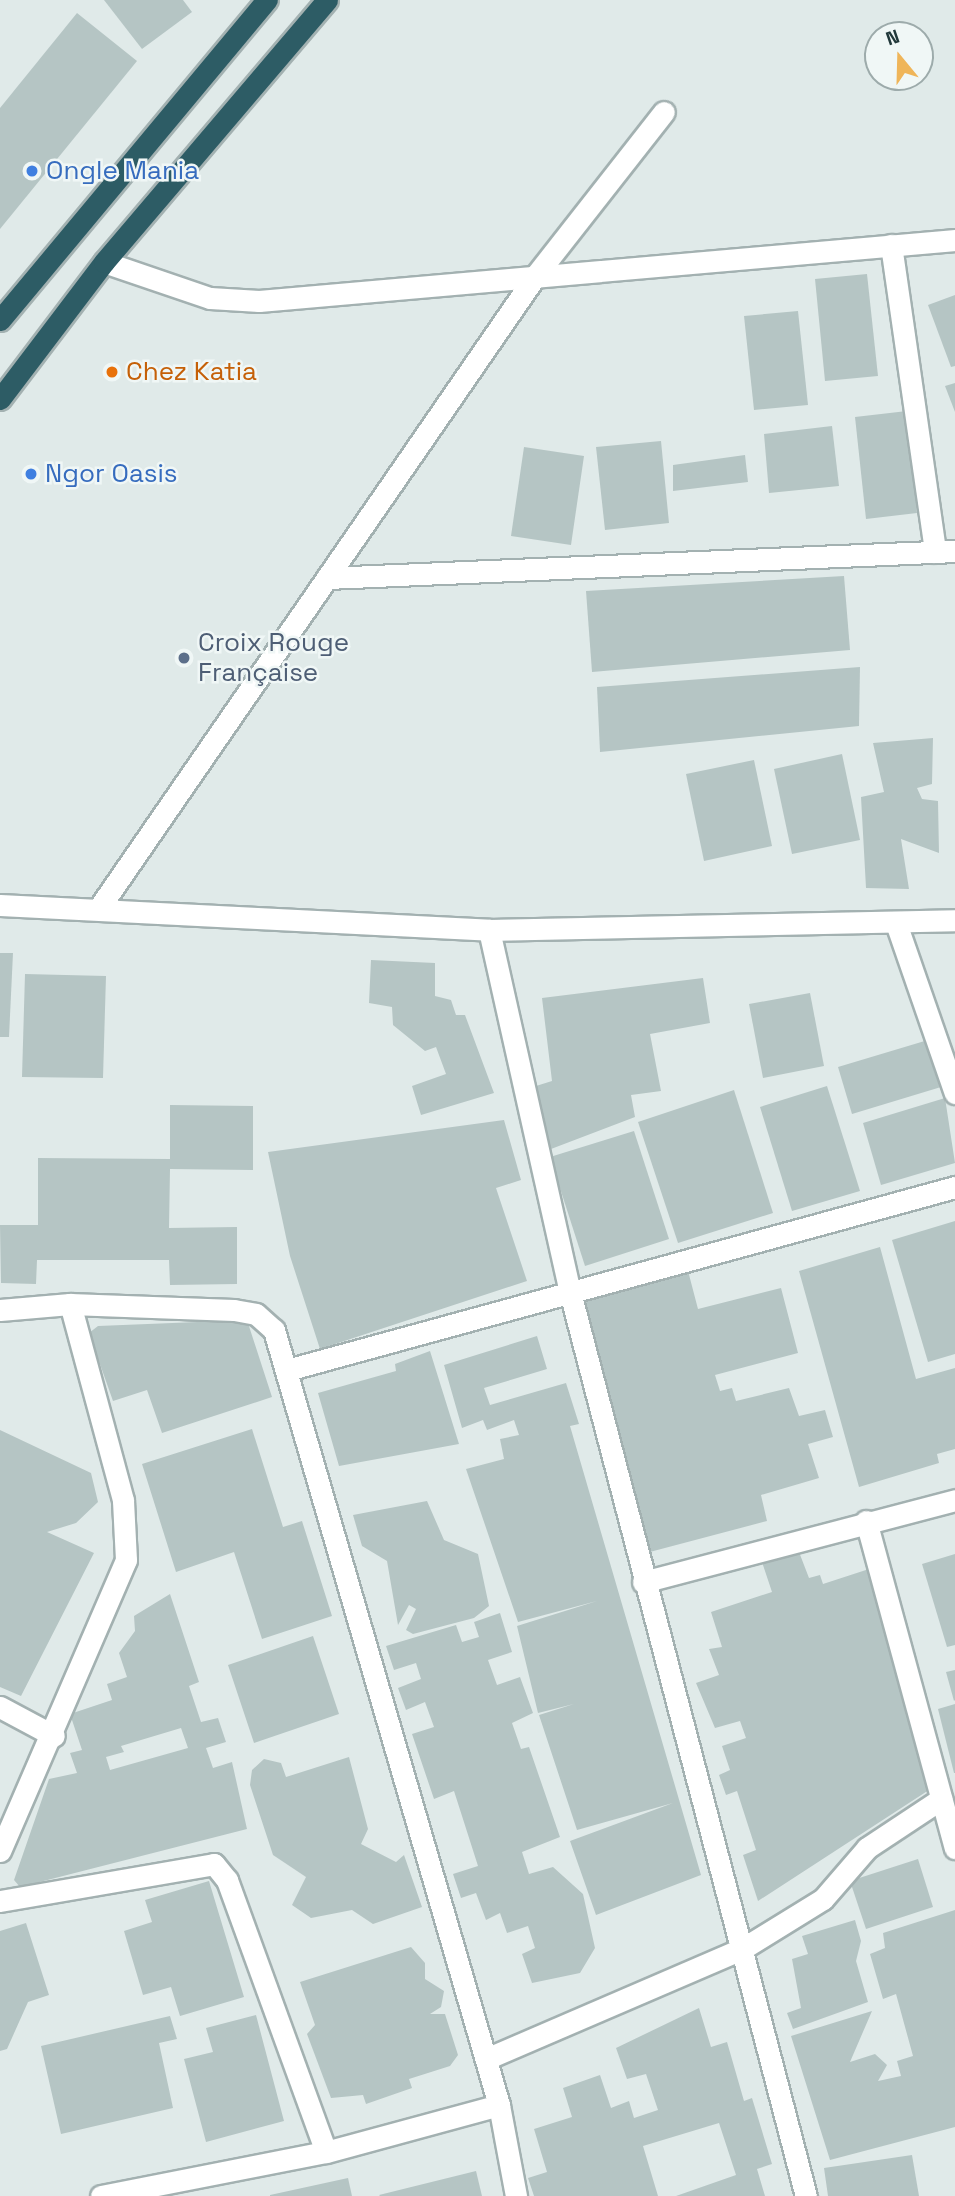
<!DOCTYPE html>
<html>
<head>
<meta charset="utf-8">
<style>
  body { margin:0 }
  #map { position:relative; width:955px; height:2196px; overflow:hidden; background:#e0eae9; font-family:"Space Grotesk",sans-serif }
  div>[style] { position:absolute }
  .building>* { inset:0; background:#b5c5c4 }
  .roads { filter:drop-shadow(2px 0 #a3b1b1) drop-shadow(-2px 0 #a3b1b1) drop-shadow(0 2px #a3b1b1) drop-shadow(0 -2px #a3b1b1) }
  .street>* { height:21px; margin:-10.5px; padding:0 10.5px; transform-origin:10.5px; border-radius:10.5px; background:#fff }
  .highway>* { height:21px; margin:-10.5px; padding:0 10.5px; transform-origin:10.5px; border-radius:10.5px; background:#2d5c65 }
  .dots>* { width:19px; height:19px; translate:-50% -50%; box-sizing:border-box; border:4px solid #f0f7f6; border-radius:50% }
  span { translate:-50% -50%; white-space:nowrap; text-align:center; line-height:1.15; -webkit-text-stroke:5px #f0f7f6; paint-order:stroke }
  .shop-label { font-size:26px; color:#366cbe }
  .left { translate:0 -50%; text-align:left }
  .food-label { font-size:26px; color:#c56008 }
  .service-label { font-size:26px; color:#4e5e75 }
  .north { position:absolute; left:864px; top:21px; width:70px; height:70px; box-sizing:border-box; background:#f0f7f6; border:2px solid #9dabab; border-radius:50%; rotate:341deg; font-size:19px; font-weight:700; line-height:28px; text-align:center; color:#21383a }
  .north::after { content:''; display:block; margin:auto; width:24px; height:32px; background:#efb559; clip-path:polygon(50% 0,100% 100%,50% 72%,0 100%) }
</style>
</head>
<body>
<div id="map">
  <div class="building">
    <i style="clip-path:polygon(104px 0,183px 0,192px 12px,142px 49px)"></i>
    <i style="clip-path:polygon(77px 13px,137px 61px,0 229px,0 108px)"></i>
    <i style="clip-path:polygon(867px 274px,878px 376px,825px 381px,815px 279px)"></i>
    <i style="clip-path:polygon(955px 295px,955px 366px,951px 367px,928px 305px)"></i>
    <i style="clip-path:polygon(798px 311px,808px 405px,754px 410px,744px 316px)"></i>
    <i style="clip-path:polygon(955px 383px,955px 412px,945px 386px)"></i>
    <i style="clip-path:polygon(907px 411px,917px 513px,866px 519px,855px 417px)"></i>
    <i style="clip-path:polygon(832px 426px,839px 486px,769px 493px,764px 434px)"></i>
    <i style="clip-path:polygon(661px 441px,669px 523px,605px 530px,596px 447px)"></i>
    <i style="clip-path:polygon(524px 447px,584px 456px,571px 545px,511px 536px)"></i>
    <i style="clip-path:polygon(745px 455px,748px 482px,673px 491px,673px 465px)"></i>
    <i style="clip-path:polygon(844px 576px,850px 650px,592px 672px,586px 591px)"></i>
    <i style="clip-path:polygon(860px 667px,859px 726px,600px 752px,597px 687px)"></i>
    <i style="clip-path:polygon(933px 738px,932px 784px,917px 788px,922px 799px,938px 801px,939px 853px,901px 839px,909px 889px,866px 888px,861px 797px,884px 792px,873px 743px)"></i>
    <i style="clip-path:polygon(842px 754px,860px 840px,792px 854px,774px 769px)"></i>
    <i style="clip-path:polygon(754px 760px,772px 846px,704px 861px,686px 774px)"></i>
    <i style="clip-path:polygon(0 953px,13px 953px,9px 1037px,0 1037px)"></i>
    <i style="clip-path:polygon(371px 960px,435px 963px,435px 996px,451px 1000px,456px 1015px,465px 1015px,494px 1093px,421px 1115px,412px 1086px,446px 1074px,436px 1047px,425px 1051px,393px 1025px,392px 1007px,369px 1003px)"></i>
    <i style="clip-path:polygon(25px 974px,106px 976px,103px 1078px,22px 1077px)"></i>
    <i style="clip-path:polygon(703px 978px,710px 1023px,650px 1034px,661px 1091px,631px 1095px,635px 1117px,551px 1149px,536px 1086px,552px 1081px,542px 998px)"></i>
    <i style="clip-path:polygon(810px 993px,824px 1066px,763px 1078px,749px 1004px)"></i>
    <i style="clip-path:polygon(928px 1040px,941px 1087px,852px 1114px,838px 1067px)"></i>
    <i style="clip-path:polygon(827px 1086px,860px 1191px,792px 1211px,760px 1107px)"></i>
    <i style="clip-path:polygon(734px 1090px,773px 1213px,678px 1243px,638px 1122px)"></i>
    <i style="clip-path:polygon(945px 1098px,955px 1163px,881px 1185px,863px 1123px)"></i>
    <i style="clip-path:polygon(170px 1105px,253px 1106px,253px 1170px,170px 1169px,169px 1228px,237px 1227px,237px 1284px,170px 1285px,169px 1260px,37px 1260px,36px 1284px,1px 1283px,0 1225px,38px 1225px,38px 1158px,170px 1159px)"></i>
    <i style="clip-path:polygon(504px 1120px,521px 1180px,496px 1188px,527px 1281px,320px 1349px,290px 1256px,268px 1152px)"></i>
    <i style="clip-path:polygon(634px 1131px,669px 1239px,585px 1266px,550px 1157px)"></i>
    <i style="clip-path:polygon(955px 1221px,955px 1354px,928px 1362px,892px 1240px)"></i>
    <i style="clip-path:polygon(880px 1247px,916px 1379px,955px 1368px,955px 1449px,937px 1454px,939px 1463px,859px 1487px,799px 1271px)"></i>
    <i style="clip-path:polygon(687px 1267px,698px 1309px,781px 1288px,798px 1353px,715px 1375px,720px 1391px,732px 1388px,736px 1401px,789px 1388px,799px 1416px,825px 1410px,833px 1437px,808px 1444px,819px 1478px,761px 1495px,767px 1521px,646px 1553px,578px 1295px)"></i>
    <i style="clip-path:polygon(247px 1320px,272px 1397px,162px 1433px,147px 1390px,113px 1401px,89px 1333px,98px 1326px)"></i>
    <i style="clip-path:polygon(537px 1336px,547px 1369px,484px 1388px,490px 1405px,566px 1383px,579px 1424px,570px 1426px,701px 1875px,596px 1915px,570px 1841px,673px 1803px,577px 1830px,539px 1715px,574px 1704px,538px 1713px,517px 1626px,597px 1601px,518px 1622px,466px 1469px,504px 1459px,500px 1439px,519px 1435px,514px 1420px,487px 1430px,483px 1420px,462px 1428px,444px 1365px)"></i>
    <i style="clip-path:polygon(430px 1351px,459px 1444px,339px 1466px,318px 1393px,396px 1371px,395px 1364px)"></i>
    <i style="clip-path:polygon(252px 1429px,283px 1527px,302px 1521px,332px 1616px,262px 1639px,234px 1552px,176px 1572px,142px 1464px)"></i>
    <i style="clip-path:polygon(0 1430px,91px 1473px,98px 1502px,76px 1523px,47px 1532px,94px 1553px,21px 1696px,0 1687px)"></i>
    <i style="clip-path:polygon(427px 1501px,444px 1540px,478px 1554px,489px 1606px,474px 1618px,413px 1634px,406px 1630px,416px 1609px,409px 1605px,398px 1625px,387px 1561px,362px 1546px,353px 1515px)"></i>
    <i style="clip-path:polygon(799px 1552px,809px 1578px,820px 1575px,823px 1584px,869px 1569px,932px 1788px,758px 1901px,743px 1855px,756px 1850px,737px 1791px,726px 1795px,719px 1775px,730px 1770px,722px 1746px,746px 1738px,740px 1721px,715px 1728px,696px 1683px,719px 1675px,709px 1649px,722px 1647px,711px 1612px,772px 1592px,762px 1562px)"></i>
    <i style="clip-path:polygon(955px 1554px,955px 1645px,947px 1647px,922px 1564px)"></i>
    <i style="clip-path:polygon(evenodd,170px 1594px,199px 1682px,189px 1686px,201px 1722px,218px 1718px,226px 1742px,206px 1748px,213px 1768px,232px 1762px,247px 1829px,20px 1887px,14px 1880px,49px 1779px,77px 1773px,70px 1753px,82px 1750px,70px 1714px,112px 1700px,107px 1684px,127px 1677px,119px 1653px,135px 1631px,134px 1616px,170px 1594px,181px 1728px,188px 1748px,110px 1770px,106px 1757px,124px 1752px,121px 1746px,181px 1728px)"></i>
    <i style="clip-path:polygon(500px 1613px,512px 1652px,488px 1660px,497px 1685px,520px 1677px,533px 1713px,512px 1723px,521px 1749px,529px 1747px,560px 1837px,522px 1852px,529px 1874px,553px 1867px,583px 1894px,595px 1948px,580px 1973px,532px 1983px,522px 1954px,535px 1948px,528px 1926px,507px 1933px,500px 1913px,486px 1920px,476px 1893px,461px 1898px,453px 1874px,478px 1866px,454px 1791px,434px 1799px,412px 1734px,434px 1727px,425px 1702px,406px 1710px,398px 1688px,421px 1679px,416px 1663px,394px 1670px,386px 1646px,456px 1625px,462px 1642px,479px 1637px,474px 1622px)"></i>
    <i style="clip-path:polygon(313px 1636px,339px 1714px,254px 1743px,228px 1665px)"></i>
    <i style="clip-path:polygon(955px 1670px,955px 1700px,954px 1701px,946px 1672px)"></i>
    <i style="clip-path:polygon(955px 1704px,955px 1773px,954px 1773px,938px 1709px)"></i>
    <i style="clip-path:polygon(349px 1757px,368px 1829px,361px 1844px,396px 1862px,404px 1855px,422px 1907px,373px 1924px,352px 1910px,311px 1918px,292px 1905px,306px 1877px,273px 1855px,250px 1785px,252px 1770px,264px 1759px,281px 1763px,286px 1777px)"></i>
    <i style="clip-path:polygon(918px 1859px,933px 1907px,866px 1929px,850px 1881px)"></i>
    <i style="clip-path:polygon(209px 1881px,244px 1997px,180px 2016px,171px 1987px,143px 1995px,124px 1931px,152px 1922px,145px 1900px)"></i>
    <i style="clip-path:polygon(955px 1910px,955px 2127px,830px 2160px,791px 2036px,872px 2011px,850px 2062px,875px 2054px,887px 2065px,878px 2081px,901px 2076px,897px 2061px,913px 2056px,896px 1994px,883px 1999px,870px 1954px,885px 1948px,883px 1933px)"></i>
    <i style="clip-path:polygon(855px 1920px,861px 1941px,856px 1961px,868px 2002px,793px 2029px,787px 2013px,801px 2008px,792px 1959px,808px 1954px,802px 1936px)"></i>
    <i style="clip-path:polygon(26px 1923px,49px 1995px,28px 2002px,7px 2049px,0 2051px,0 1931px)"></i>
    <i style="clip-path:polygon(411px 1947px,425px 1963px,425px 1979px,444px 1991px,441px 2007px,430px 2014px,445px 2014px,458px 2055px,450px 2066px,409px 2079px,412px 2088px,366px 2104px,363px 2095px,331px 2098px,307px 2034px,315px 2025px,300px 1982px)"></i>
    <i style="clip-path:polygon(699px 2008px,711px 2047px,727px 2042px,744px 2101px,752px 2098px,772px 2164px,757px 2169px,765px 2196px,676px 2196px,736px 2175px,719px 2123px,643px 2146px,658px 2196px,534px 2196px,528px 2178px,547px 2172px,534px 2129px,572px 2117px,563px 2088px,600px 2075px,611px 2108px,629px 2101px,634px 2118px,658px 2110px,646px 2074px,627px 2079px,616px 2048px)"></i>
    <i style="clip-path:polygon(256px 2015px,284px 2121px,206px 2142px,184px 2059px,213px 2052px,206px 2028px)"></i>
    <i style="clip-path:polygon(170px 2016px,177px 2039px,159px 2043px,173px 2108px,61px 2134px,41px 2046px)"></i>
    <i style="clip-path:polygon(912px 2155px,919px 2196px,828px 2196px,824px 2168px)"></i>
    <i style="clip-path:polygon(476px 2171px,482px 2196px,380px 2196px,379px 2195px)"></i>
    <i style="clip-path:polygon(348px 2178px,352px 2196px,270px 2196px,270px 2195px)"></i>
  </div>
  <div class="roads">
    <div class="street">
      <i style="left:891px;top:245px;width:310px;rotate:81.8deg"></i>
      <i style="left:104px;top:262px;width:112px;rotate:18.8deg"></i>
      <i style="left:210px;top:298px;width:49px;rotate:3.5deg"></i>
      <i style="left:259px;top:301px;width:699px;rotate:-5.01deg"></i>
      <i style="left:327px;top:578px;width:629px;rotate:-2.46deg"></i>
      <i style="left:0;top:905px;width:490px;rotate:2.9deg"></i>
      <i style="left:489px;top:930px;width:466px;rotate:-1.2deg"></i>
      <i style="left:99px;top:908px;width:769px;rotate:-55.38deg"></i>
      <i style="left:536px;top:275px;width:207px;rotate:-51.9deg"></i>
      <i style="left:896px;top:923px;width:180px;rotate:70.9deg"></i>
      <i style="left:489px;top:930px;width:375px;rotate:77.4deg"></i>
      <i style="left:571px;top:1296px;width:930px;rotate:75.37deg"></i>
      <i style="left:0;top:1310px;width:70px;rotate:-4.9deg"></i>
      <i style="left:70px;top:1304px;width:164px;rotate:2.1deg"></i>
      <i style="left:234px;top:1310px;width:22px;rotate:10deg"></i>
      <i style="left:256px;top:1314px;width:24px;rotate:42deg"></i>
      <i style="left:274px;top:1330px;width:807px;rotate:73.81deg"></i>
      <i style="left:499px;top:2105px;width:93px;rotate:79.4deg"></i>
      <i style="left:287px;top:1370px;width:693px;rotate:-15.32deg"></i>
      <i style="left:866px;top:1521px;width:339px;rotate:74.8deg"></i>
      <i style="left:643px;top:1582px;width:323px;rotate:-14.7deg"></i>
      <i style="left:0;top:1707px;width:61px;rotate:28.2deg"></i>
      <i style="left:0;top:1851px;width:317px;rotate:-66.6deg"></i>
      <i style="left:126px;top:1560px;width:60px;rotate:-92.9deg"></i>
      <i style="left:123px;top:1500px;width:203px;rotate:-105.1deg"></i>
      <i style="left:0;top:1901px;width:217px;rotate:-9.8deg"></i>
      <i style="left:214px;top:1864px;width:21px;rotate:51deg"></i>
      <i style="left:227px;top:1880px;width:289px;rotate:70deg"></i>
      <i style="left:486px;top:2059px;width:279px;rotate:-23.3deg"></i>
      <i style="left:742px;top:1949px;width:95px;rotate:-31.7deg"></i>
      <i style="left:823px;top:1899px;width:67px;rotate:-49.2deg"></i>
      <i style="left:867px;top:1848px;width:89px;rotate:-33.5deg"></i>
      <i style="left:101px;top:2196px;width:229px;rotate:-11.1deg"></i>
      <i style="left:326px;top:2152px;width:179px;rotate:-15.2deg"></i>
    </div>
    <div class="highway">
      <i style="left:0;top:320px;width:417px;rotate:-50.2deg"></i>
      <i style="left:0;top:399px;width:172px;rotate:-52.8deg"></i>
      <i style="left:104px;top:262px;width:344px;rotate:-49.6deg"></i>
    </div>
  </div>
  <div class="dots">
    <i style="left:32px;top:171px;background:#3f7fe0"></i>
    <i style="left:112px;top:372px;background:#e8710a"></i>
    <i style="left:31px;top:474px;background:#3f7fe0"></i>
    <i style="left:184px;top:658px;background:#5c6f8a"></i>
  </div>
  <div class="shop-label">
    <span class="left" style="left:46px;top:171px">Ongle Mania</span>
    <span class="left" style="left:45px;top:474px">Ngor Oasis</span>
  </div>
  <div class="food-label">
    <span class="left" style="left:126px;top:372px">Chez Katia</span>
  </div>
  <div class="service-label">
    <span class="left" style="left:198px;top:658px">Croix Rouge<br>Française</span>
  </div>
  <div class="north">N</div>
</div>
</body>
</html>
